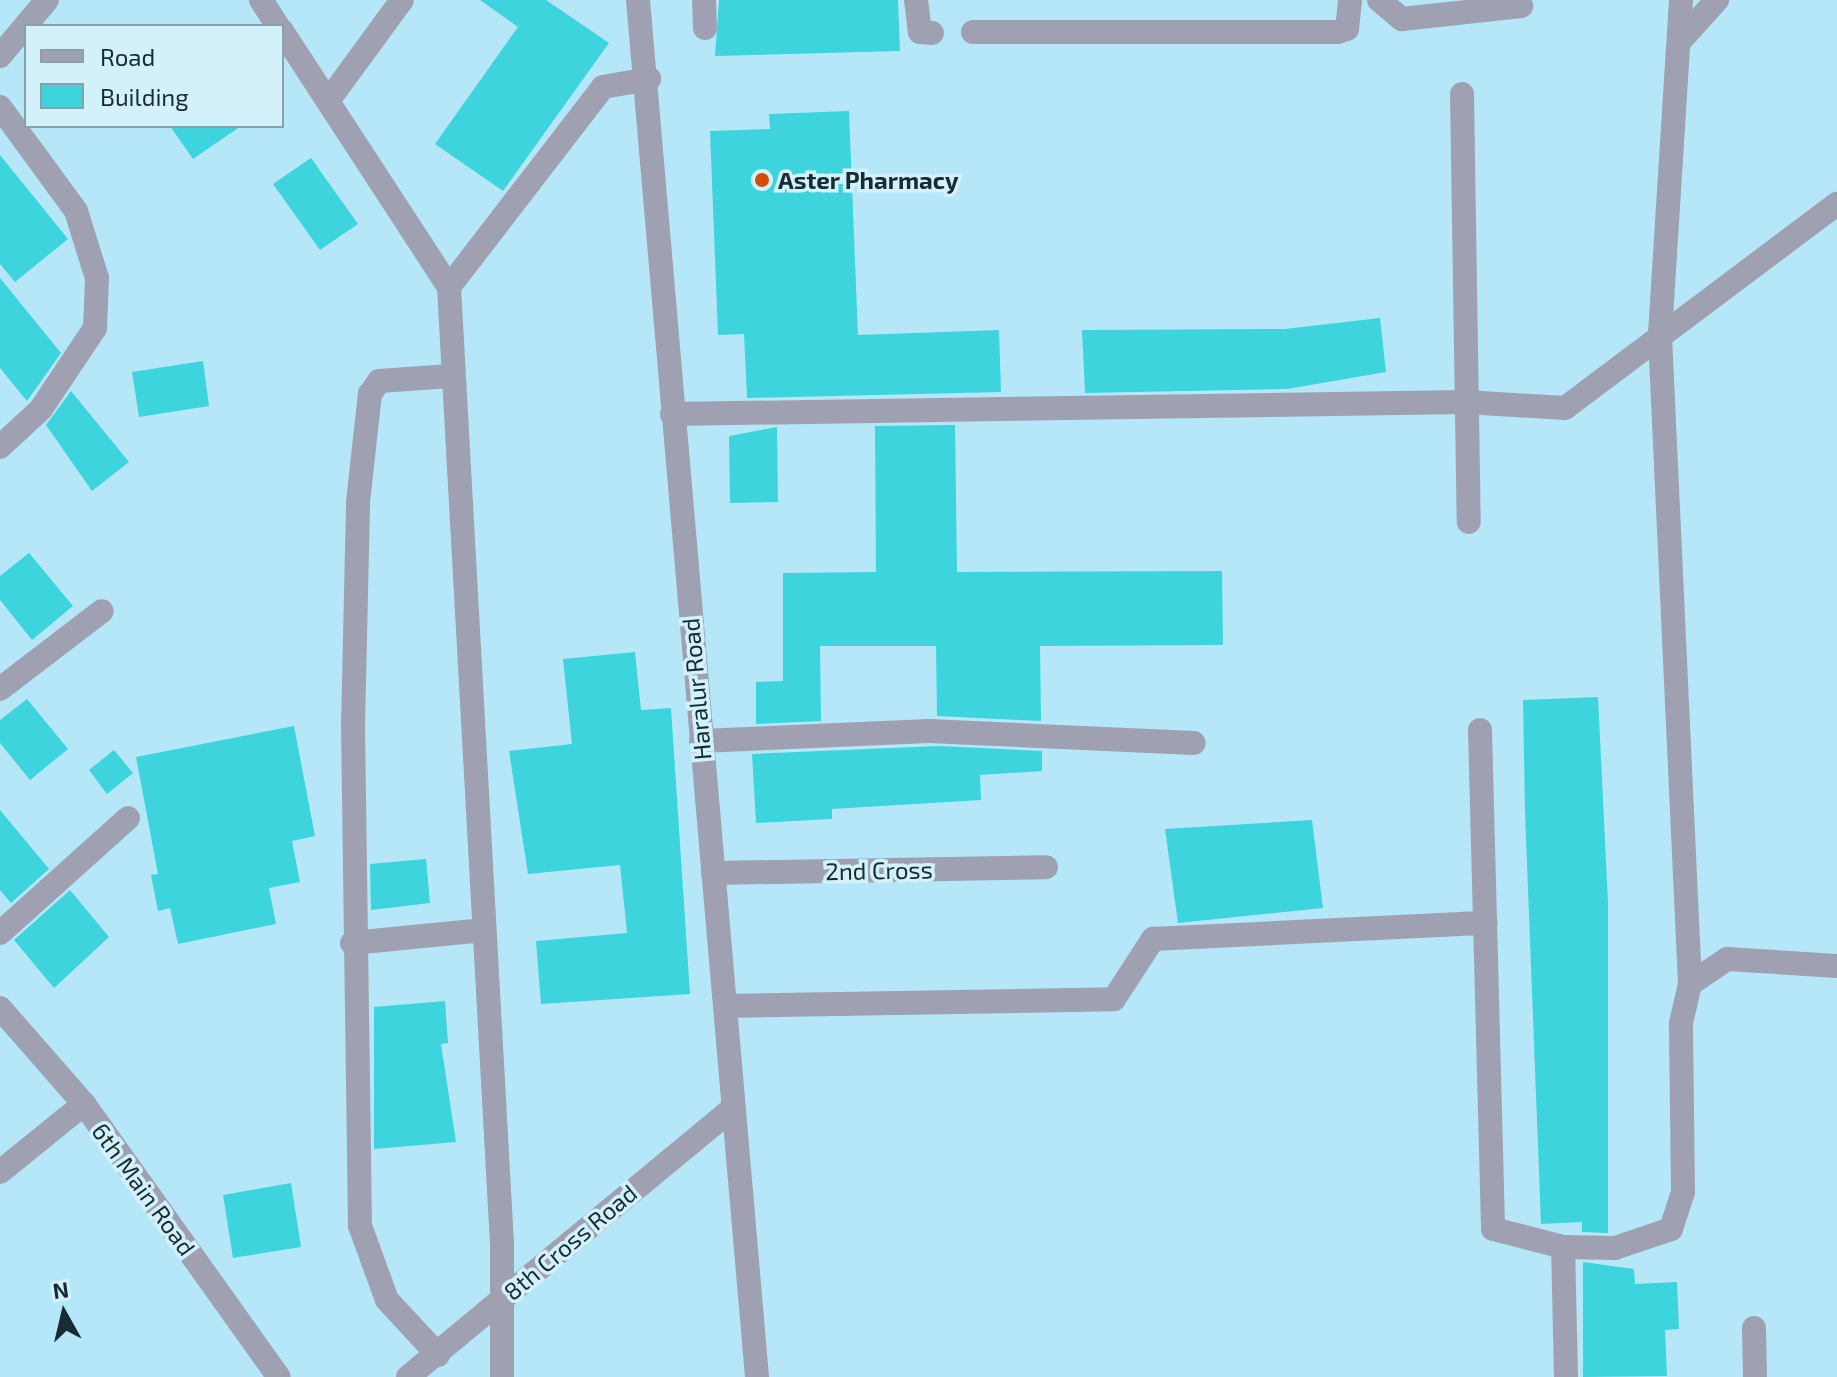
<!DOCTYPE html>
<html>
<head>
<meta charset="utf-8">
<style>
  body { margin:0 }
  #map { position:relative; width:1837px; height:1377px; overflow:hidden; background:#b5e7f9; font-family:"Exo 2",sans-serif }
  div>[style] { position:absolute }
  .building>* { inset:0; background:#3dd4dd }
  .minor>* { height:24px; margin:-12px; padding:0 12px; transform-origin:12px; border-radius:12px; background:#9fa1b2 }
  .dots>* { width:22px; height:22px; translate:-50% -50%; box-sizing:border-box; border:4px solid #d3f1fb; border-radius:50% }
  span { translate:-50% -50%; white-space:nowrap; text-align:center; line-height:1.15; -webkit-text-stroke:7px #d3f1fb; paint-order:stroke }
  .poi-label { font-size:24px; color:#172b32; font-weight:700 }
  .left { translate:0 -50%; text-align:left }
  .street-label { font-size:24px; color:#172b32 }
  .legend { position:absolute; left:24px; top:24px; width:260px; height:104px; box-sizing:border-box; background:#d3f1fb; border:2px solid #88a2ab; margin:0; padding:10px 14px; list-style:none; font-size:24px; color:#172b32 }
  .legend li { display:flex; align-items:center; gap:16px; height:40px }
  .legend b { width:40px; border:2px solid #88a2ab }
  .north { position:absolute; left:24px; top:1273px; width:80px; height:80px; -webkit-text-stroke:6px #d3f1fb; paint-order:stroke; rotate:352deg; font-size:22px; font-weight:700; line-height:32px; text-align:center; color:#172b32 }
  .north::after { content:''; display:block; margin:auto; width:28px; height:36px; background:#172b32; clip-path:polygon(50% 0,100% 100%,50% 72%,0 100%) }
</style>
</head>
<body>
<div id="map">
  <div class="building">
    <i style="clip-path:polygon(480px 0,546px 0,609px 43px,503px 191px,435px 144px,518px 27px)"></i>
    <i style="clip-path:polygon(719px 0,898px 0,900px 51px,715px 56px)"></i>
    <i style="clip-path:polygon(849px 111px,858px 335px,999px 330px,1001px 392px,747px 398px,744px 334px,718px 335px,710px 131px,770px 129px,769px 114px)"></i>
    <i style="clip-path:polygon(170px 126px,241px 126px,193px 159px)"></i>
    <i style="clip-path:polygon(0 155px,68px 239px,15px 282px,0 264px)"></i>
    <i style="clip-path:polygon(311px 158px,358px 224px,320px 250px,273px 184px)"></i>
    <i style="clip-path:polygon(0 278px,61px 353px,27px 401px,0 368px)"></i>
    <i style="clip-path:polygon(1380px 318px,1386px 372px,1287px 389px,1085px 393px,1082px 330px,1285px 329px)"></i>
    <i style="clip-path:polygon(203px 361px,209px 406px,139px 417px,132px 372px)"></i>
    <i style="clip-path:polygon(71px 391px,129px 462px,92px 491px,46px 425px)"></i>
    <i style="clip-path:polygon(955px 425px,957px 572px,1222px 571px,1223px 645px,1040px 646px,1041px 721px,937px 716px,936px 646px,820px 646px,821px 721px,756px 724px,756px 682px,783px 681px,783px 573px,876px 572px,875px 426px)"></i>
    <i style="clip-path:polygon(777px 427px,778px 502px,730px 503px,729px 436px)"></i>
    <i style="clip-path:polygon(29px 553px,73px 606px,32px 640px,0 600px,0 576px)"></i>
    <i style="clip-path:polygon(635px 652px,641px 710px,671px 708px,690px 994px,541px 1004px,536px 941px,627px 933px,620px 865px,528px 874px,509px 751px,572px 744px,563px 659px)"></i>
    <i style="clip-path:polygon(1598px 697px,1608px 902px,1608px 1233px,1582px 1232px,1582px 1222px,1541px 1224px,1525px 812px,1523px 700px)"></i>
    <i style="clip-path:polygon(27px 699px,68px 749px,30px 780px,0 743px,0 720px)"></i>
    <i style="clip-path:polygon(294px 726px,315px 836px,292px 841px,300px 882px,269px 888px,276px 924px,178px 944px,170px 908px,158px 911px,151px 875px,158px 874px,136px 757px)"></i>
    <i style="clip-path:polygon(938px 746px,1042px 751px,1042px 771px,980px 775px,981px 800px,832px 809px,832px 819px,756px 823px,752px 754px)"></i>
    <i style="clip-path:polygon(114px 750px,133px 773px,107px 794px,89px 770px)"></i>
    <i style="clip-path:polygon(0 810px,49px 869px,11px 903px,0 890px)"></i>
    <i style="clip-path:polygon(1312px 820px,1323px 908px,1178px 923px,1165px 829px)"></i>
    <i style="clip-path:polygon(426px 859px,430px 903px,371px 910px,370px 864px)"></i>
    <i style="clip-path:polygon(70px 890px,109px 937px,54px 988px,14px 940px)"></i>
    <i style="clip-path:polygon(445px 1001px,448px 1043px,441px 1044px,456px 1142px,374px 1149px,374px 1007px)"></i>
    <i style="clip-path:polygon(291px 1183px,301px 1247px,233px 1258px,223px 1195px)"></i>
    <i style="clip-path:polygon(1583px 1262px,1634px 1269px,1635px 1284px,1677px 1282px,1679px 1329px,1665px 1330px,1667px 1376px,1583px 1377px)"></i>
  </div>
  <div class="minor">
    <i style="left:261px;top:0;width:31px;rotate:57deg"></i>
    <i style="left:638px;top:0;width:1382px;rotate:85.06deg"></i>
    <i style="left:704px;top:0;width:28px;rotate:88deg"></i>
    <i style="left:916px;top:0;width:32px;rotate:83deg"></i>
    <i style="left:920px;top:32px;width:12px;rotate:5deg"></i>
    <i style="left:1379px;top:0;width:30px;rotate:40deg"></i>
    <i style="left:1402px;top:19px;width:120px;rotate:-6.2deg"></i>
    <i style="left:1681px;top:0;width:337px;rotate:93.6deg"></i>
    <i style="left:1660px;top:336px;width:649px;rotate:87.35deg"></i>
    <i style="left:282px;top:31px;width:306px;rotate:56.9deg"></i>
    <i style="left:449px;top:287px;width:957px;rotate:86.83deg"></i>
    <i style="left:502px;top:1243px;width:134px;rotate:90deg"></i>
    <i style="left:973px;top:32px;width:364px"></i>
    <i style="left:1337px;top:32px;width:10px;rotate:-17deg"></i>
    <i style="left:1347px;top:29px;width:29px;rotate:-84deg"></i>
    <i style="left:1679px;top:42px;width:57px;rotate:-47.9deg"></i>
    <i style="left:0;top:56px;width:73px;rotate:-50deg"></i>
    <i style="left:1462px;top:94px;width:428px;rotate:89.1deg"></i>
    <i style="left:328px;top:101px;width:125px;rotate:-53.8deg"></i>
    <i style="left:0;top:107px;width:129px;rotate:53.8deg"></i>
    <i style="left:76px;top:211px;width:70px;rotate:72.6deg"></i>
    <i style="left:97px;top:278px;width:50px;rotate:92.3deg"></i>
    <i style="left:95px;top:328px;width:97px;rotate:123.7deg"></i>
    <i style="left:41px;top:409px;width:56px;rotate:137.2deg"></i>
    <i style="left:449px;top:287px;width:252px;rotate:-52.4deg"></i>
    <i style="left:603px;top:87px;width:47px;rotate:-9.9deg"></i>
    <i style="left:672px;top:414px;width:792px;rotate:-0.87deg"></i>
    <i style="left:1464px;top:402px;width:101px;rotate:3.4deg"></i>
    <i style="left:1565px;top:408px;width:340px;rotate:-36.9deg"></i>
    <i style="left:0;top:689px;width:128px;rotate:-37.4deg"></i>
    <i style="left:1480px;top:730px;width:499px;rotate:88.5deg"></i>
    <i style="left:1493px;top:1229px;width:72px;rotate:14.4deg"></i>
    <i style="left:701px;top:741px;width:228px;rotate:-2.5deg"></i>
    <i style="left:929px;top:731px;width:265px;rotate:2.6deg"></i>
    <i style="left:713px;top:873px;width:333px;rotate:-1deg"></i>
    <i style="left:0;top:933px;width:172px;rotate:-41.9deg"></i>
    <i style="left:352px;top:943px;width:133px;rotate:-5.6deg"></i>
    <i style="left:725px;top:1006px;width:389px;rotate:-1deg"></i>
    <i style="left:1114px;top:999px;width:72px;rotate:-57deg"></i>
    <i style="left:1153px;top:939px;width:333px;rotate:-2.8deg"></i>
    <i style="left:0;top:1008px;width:128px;rotate:48.8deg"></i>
    <i style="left:84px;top:1104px;width:335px;rotate:54.5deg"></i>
    <i style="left:0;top:1172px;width:108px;rotate:-39deg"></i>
    <i style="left:1754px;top:1328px;width:49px;rotate:88.8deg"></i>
    <i style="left:438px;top:1355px;width:75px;rotate:-132.8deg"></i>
    <i style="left:387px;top:1300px;width:79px;rotate:-110deg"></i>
    <i style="left:360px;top:1226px;width:500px;rotate:-90.8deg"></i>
    <i style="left:353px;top:726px;width:224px;rotate:-88.7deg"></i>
    <i style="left:358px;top:502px;width:109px;rotate:-83.7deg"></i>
    <i style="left:370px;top:394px;width:16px;rotate:-55deg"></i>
    <i style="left:379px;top:381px;width:72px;rotate:-4deg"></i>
    <i style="left:408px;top:1377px;width:422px;rotate:-39.6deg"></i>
    <i style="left:1566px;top:1377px;width:130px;rotate:-91.3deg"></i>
    <i style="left:1563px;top:1247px;width:52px;rotate:1.1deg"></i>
    <i style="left:1615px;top:1248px;width:59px;rotate:-18.7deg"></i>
    <i style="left:1671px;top:1229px;width:39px;rotate:-72deg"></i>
    <i style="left:1683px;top:1192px;width:169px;rotate:-90.7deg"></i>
    <i style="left:1681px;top:1023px;width:40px;rotate:-77deg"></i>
    <i style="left:1690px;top:984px;width:45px;rotate:-34deg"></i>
    <i style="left:1727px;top:959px;width:110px;rotate:3.6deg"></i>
  </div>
  <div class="dots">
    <i style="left:762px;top:180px;background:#d24d08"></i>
  </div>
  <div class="poi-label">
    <span class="left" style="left:778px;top:180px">Aster Pharmacy</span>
  </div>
  <div class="street-label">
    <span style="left:696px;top:689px;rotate:-95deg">Haralur Road</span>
    <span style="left:879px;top:870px;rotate:-1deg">2nd Cross</span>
    <span style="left:144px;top:1189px;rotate:54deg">6th Main Road</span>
    <span style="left:570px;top:1242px;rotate:-40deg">8th Cross Road</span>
  </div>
  <ul class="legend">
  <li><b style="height:10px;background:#9fa1b2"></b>Road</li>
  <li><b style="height:22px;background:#3dd4dd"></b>Building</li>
  </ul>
  <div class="north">N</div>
</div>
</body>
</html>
